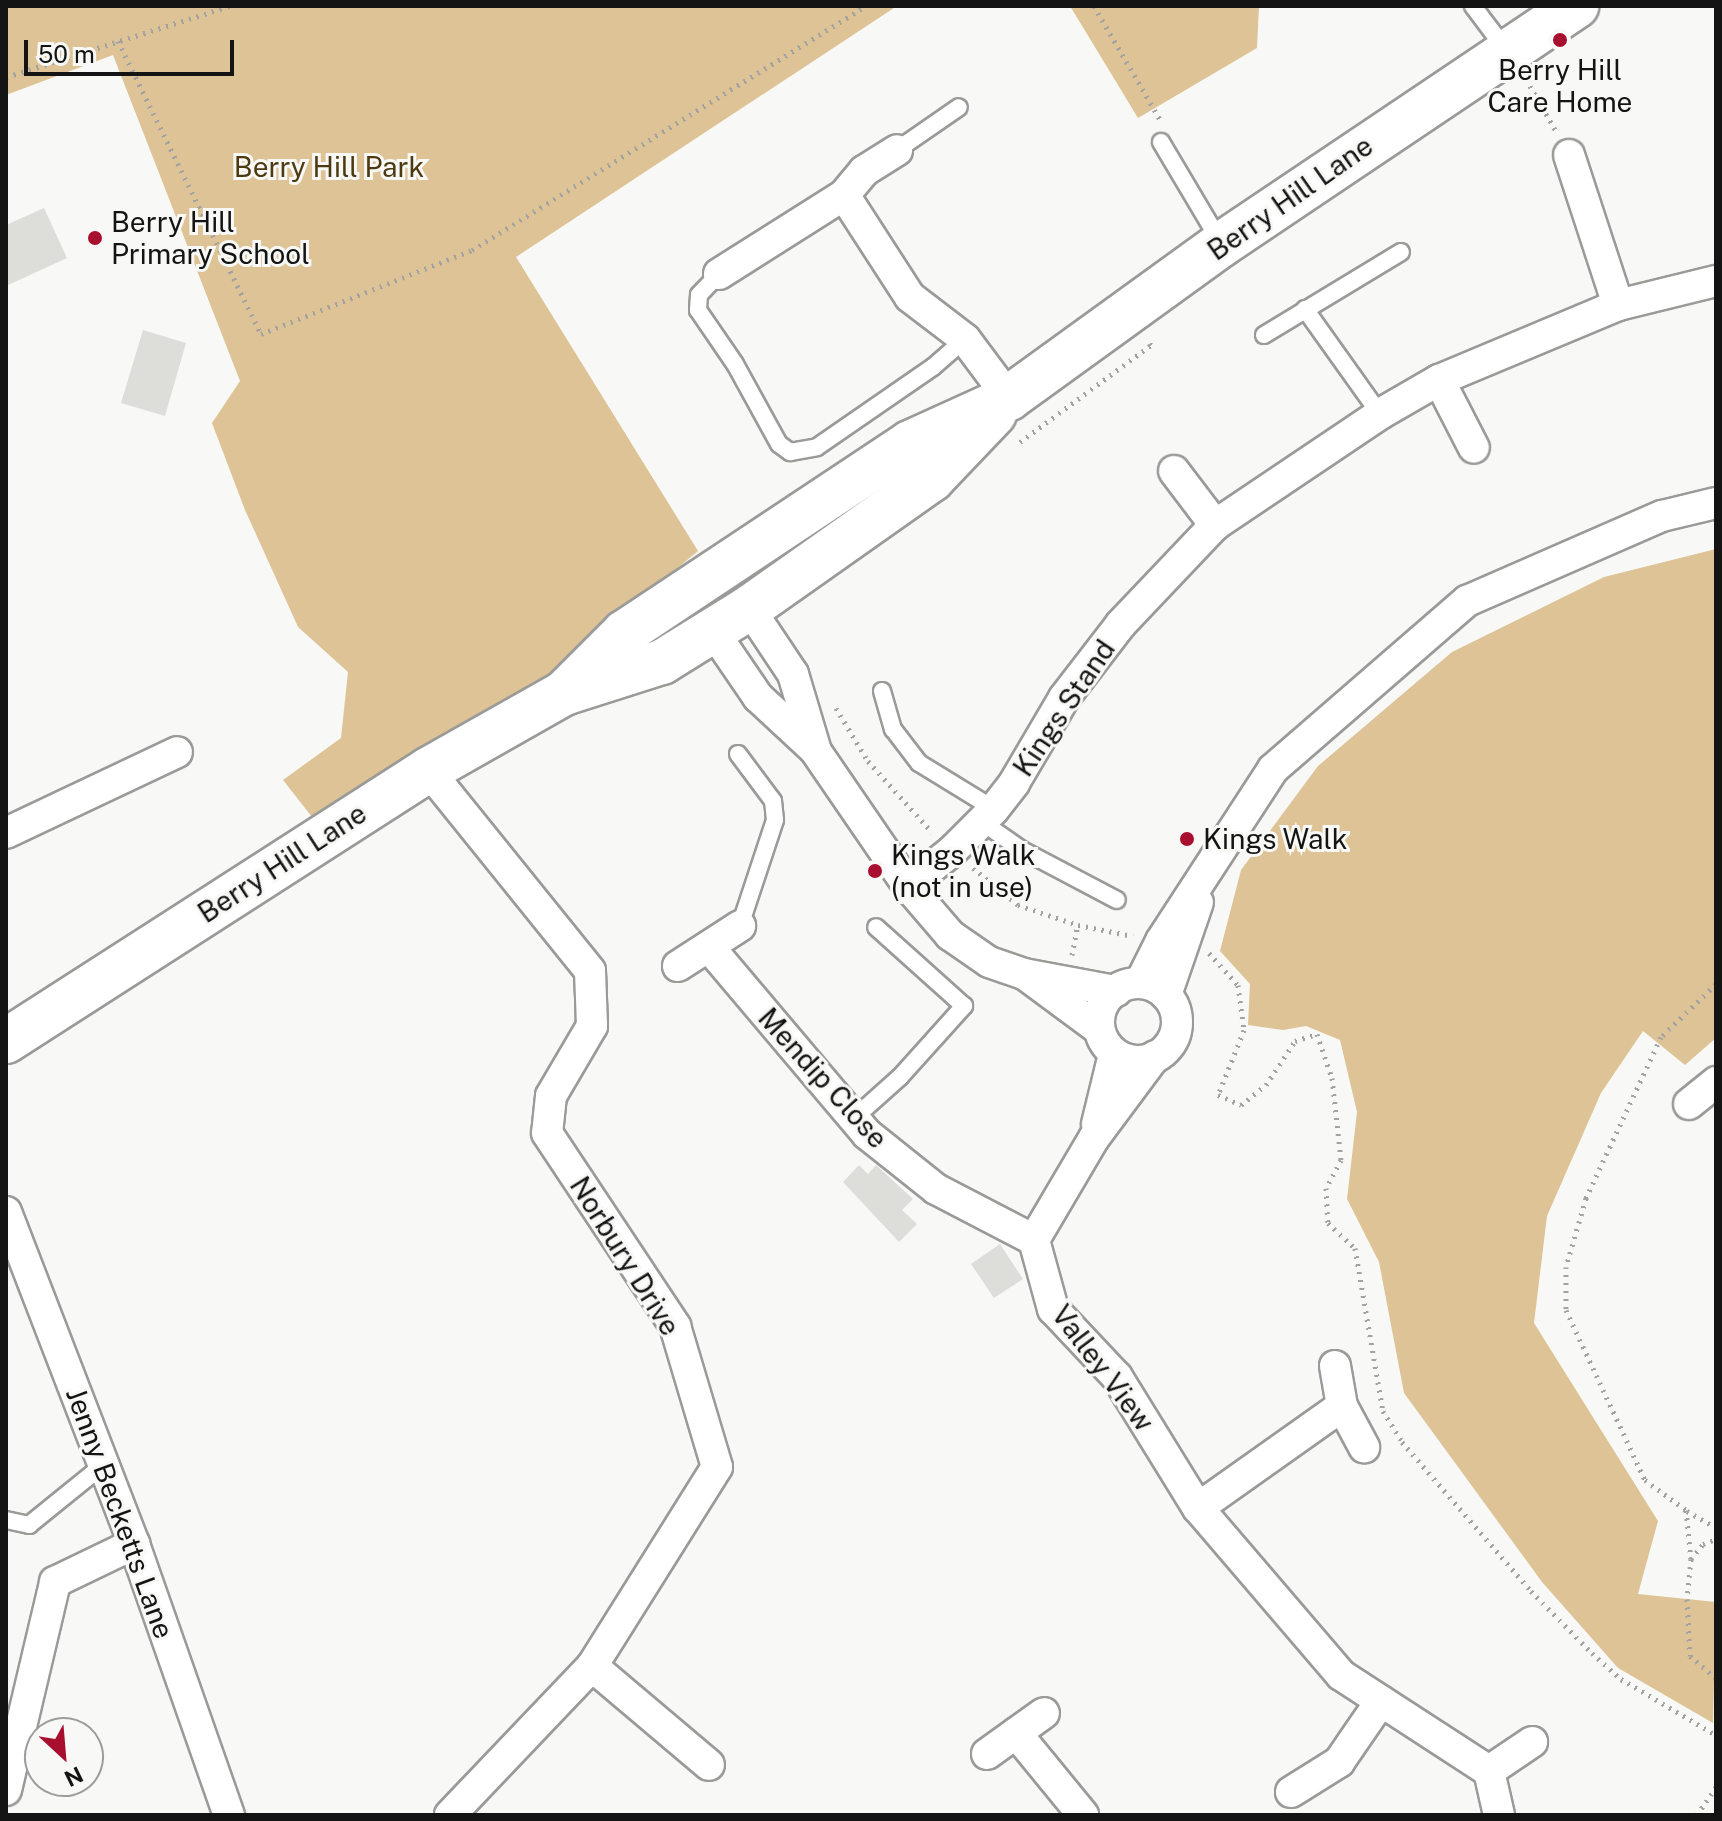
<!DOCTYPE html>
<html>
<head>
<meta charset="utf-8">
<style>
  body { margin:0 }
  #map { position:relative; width:1722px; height:1821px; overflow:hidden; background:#f8f9f6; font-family:"Public Sans",sans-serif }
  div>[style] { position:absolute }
  .green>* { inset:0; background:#ddc395 }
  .building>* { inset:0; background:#ddddda }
  .path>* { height:5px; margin-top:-2.5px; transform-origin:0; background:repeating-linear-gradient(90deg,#a2a3a1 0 2px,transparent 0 8px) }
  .roads { filter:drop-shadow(2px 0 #9a9b98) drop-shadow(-2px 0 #9a9b98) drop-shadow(0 2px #9a9b98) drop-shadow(0 -2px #9a9b98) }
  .lane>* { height:16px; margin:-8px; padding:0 8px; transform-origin:8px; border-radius:8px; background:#fff }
  .street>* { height:30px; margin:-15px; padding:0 15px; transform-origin:15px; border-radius:15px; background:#fff }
  .street>.ring { margin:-15px; padding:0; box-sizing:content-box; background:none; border:30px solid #fff; border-radius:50% }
  .secondary>* { height:44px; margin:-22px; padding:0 22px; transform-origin:22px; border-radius:22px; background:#fff }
  .dots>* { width:22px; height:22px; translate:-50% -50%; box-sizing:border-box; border:4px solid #f8f9f6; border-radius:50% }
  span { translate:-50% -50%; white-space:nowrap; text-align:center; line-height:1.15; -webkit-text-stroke:6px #f8f9f6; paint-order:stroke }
  .poi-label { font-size:28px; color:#131413 }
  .left { translate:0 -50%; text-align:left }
  .park-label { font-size:28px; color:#4e3a11 }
  .street-label { font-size:28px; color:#131413 }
  .frame { position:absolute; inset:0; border:8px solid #131413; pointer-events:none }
  .north { position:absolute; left:24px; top:1717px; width:80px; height:80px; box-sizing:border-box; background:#f8f9f6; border:2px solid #9c9d9b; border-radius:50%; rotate:154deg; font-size:22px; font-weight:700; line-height:32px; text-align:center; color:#131413 }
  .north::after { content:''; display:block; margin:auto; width:28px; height:36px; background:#a80f2f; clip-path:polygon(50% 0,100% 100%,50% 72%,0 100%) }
  .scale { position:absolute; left:24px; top:40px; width:210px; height:36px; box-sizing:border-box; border:4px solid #131413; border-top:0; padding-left:10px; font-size:24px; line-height:28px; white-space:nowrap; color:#131413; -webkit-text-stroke:6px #f8f9f6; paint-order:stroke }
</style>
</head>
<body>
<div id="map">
  <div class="green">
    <i style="clip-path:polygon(6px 6px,897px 6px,516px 257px,698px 551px,532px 689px,414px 751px,312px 817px,283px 780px,341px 738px,348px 672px,298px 627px,245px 510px,212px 423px,240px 381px,113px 55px,6px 95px)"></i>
    <i style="clip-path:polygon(1070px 6px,1259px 6px,1257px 48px,1138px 118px)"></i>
    <i style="clip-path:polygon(1716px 549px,1716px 1038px,1685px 1065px,1643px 1031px,1601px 1093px,1547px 1216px,1534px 1323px,1658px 1521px,1638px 1594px,1716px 1602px,1713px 1723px,1618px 1668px,1542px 1582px,1404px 1393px,1379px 1262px,1347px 1199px,1357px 1112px,1340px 1040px,1306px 1026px,1283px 1030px,1248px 1025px,1250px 984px,1220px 951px,1241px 870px,1318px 766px,1452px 652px,1604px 577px)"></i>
  </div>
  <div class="building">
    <i style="clip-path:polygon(44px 208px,67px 258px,6px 286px,6px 225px)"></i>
    <i style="clip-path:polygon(143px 330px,186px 343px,165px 416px,121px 403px)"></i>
    <i style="clip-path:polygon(859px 1165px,868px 1174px,876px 1165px,913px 1199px,902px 1210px,917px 1224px,899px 1242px,843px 1182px)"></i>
    <i style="clip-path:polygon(1000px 1244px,1023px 1279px,994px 1298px,971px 1264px)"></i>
  </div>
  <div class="path">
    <i style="left:1094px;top:6px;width:135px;rotate:59.8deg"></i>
    <i style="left:118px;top:41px;width:326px;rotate:64deg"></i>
    <i style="left:261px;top:334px;width:227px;rotate:-21.7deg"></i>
    <i style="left:472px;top:250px;width:463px;rotate:-31.8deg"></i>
    <i style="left:6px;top:77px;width:235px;rotate:-17.6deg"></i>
    <i style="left:1526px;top:79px;width:62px;rotate:60.1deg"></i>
    <i style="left:1020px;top:442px;width:163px;rotate:-36.5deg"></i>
    <i style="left:1151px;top:345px;width:7px;rotate:-124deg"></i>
    <i style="left:836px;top:708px;width:62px;rotate:58.9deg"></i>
    <i style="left:868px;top:761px;width:96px;rotate:48deg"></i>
    <i style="left:973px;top:868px;width:58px;rotate:39.4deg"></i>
    <i style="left:1018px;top:905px;width:63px;rotate:18.4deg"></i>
    <i style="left:1078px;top:925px;width:56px;rotate:11.3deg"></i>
    <i style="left:1209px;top:953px;width:43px;rotate:47.8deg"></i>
    <i style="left:1238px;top:985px;width:45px;rotate:82.4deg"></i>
    <i style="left:1244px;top:1030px;width:70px;rotate:111.8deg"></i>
    <i style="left:1218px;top:1095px;width:25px;rotate:23deg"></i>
    <i style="left:1241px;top:1105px;width:32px;rotate:-39deg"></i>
    <i style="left:1266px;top:1085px;width:53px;rotate:-56.6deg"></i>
    <i style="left:1295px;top:1041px;width:23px;rotate:-18deg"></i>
    <i style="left:1317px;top:1034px;width:46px;rotate:71.2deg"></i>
    <i style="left:1332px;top:1078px;width:82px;rotate:83.7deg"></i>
    <i style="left:1341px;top:1160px;width:32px;rotate:118deg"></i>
    <i style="left:1326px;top:1188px;width:35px;rotate:87deg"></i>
    <i style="left:1328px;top:1223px;width:37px;rotate:43deg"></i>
    <i style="left:1355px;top:1248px;width:165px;rotate:80.3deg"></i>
    <i style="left:1383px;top:1411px;width:36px;rotate:58deg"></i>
    <i style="left:1402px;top:1442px;width:197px;rotate:49.1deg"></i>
    <i style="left:1531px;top:1591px;width:87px;rotate:45.5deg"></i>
    <i style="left:1592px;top:1653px;width:39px;rotate:42deg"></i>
    <i style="left:1621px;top:1679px;width:110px;rotate:30.5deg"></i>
    <i style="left:1072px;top:955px;width:31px;rotate:-79deg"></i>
    <i style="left:1716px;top:984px;width:76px;rotate:136.1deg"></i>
    <i style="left:1661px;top:1037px;width:178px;rotate:115deg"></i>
    <i style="left:1586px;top:1198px;width:72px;rotate:106.2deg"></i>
    <i style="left:1566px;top:1267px;width:43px;rotate:90deg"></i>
    <i style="left:1566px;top:1310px;width:187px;rotate:65.1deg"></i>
    <i style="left:1645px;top:1480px;width:51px;rotate:36.2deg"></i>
    <i style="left:1686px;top:1510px;width:49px;rotate:84.2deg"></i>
    <i style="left:1691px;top:1559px;width:40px;rotate:95.7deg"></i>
    <i style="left:1687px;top:1599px;width:57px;rotate:87deg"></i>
    <i style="left:1690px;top:1656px;width:34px;rotate:40deg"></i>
    <i style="left:1687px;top:1511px;width:34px;rotate:30deg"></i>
    <i style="left:1691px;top:1559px;width:19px;rotate:-51deg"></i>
    <i style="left:1703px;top:1544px;width:14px;rotate:-21deg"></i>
    <i style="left:1697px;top:1815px;width:34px;rotate:-56deg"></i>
  </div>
  <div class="roads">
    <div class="lane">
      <i style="left:1473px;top:6px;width:55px;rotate:53.1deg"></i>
      <i style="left:1161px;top:142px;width:117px;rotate:59.3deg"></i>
      <i style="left:897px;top:150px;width:75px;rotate:-34.7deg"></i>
      <i style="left:719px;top:274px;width:29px;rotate:134deg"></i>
      <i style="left:699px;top:295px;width:15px;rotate:94deg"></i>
      <i style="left:698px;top:310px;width:65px;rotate:55.6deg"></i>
      <i style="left:735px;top:364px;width:91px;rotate:61.2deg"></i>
      <i style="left:779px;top:444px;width:14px;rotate:36deg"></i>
      <i style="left:790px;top:452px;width:27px;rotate:-10deg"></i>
      <i style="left:817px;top:447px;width:141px;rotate:-34.6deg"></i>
      <i style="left:933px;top:367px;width:43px;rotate:-41.2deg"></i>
      <i style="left:1305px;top:309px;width:129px;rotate:54.5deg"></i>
      <i style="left:1264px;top:335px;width:160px;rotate:-31.2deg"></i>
      <i style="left:882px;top:691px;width:40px;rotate:74deg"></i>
      <i style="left:893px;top:729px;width:43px;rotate:52.6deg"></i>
      <i style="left:919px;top:763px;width:88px;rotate:31.5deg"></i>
      <i style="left:738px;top:754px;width:59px;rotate:53.3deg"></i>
      <i style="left:773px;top:801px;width:19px;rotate:84deg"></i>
      <i style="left:775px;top:820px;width:112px;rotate:108.3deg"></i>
      <i style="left:982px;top:822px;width:49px;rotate:35deg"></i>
      <i style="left:1022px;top:850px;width:107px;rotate:27.8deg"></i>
      <i style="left:853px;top:1119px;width:63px;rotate:-41.8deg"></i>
      <i style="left:900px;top:1077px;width:96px;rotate:-48deg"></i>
      <i style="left:964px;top:1006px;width:118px;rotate:-138.1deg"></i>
      <i style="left:6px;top:1520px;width:24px;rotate:12deg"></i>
      <i style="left:29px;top:1525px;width:95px;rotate:-39deg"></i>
    </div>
    <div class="street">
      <i style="left:1569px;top:155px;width:158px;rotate:71.9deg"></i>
      <i style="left:844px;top:195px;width:31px;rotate:-50deg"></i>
      <i style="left:864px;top:171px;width:39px;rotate:-32deg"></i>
      <i style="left:719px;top:274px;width:148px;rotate:-32.3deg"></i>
      <i style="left:844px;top:195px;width:121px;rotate:57.1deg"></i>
      <i style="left:910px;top:297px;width:69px;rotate:37.4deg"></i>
      <i style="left:965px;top:339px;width:74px;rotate:53.3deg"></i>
      <i style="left:1439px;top:380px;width:76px;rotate:62.8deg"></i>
      <i style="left:1174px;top:471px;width:68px;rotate:52.8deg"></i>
      <i style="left:749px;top:608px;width:79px;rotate:56.3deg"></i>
      <i style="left:793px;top:674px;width:77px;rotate:73.4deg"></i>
      <i style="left:713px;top:631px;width:80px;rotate:55.7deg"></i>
      <i style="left:758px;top:697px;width:78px;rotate:42.9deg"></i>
      <i style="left:815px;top:750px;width:165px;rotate:55.6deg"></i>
      <i style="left:908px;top:886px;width:65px;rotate:49.4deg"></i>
      <i style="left:950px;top:935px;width:47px;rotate:34.7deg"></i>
      <i style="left:989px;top:962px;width:37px;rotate:19deg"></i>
      <i style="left:1024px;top:974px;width:94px;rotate:10.5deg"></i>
      <i style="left:428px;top:770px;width:258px;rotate:51.1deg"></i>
      <i style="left:590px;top:971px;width:55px;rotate:87.9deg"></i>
      <i style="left:592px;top:1026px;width:81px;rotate:120.4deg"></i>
      <i style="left:551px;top:1096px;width:37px;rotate:96deg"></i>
      <i style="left:547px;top:1133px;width:232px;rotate:56.4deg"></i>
      <i style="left:675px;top:1326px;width:147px;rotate:73.4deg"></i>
      <i style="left:717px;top:1467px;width:235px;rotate:122.1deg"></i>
      <i style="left:592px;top:1666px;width:206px;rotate:133.6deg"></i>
      <i style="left:6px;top:833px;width:189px;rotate:-25.3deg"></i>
      <i style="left:908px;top:886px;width:56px;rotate:-38.5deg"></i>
      <i style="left:952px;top:851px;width:59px;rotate:-45deg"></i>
      <i style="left:994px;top:809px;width:33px;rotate:-52deg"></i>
      <i style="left:1014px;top:783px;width:99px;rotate:-59.5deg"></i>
      <i style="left:1064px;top:698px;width:93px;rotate:-52.4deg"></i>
      <i style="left:1121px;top:624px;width:137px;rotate:-46.5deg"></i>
      <i style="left:1215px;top:525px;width:199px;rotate:-33.9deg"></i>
      <i style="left:1380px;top:414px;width:68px;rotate:-30deg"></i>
      <i style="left:1439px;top:380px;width:194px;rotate:-22.7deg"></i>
      <i style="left:1618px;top:305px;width:101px;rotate:-13.8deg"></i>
      <i style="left:709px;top:947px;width:245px;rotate:49.8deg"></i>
      <i style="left:867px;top:1134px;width:88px;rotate:38.6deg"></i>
      <i style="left:936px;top:1189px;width:110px;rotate:27.5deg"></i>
      <i style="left:678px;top:966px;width:74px;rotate:-32.8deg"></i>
      <i style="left:1027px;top:976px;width:89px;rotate:36.4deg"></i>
      <i style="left:1140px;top:983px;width:47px;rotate:-63.4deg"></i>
      <i style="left:1161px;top:941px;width:205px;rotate:-56.9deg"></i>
      <i style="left:1273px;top:769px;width:257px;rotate:-40.9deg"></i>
      <i style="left:1467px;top:601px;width:213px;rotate:-23.6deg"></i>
      <i style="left:1662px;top:516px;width:56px;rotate:-13.5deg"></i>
      <i class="ring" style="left:1099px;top:983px;width:48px;height:48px"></i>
      <i style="left:1166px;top:995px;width:98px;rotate:-71deg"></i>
      <i style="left:1155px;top:1056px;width:102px;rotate:126.6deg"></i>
      <i style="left:1094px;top:1138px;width:118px;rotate:120.5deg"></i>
      <i style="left:1034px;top:1240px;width:72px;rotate:74.6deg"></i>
      <i style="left:1053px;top:1309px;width:93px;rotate:46.7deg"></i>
      <i style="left:1117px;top:1377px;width:154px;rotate:58.3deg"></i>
      <i style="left:1198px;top:1508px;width:220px;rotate:49.4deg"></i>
      <i style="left:1341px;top:1675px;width:176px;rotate:33deg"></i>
      <i style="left:1489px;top:1771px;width:45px;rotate:77.2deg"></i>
      <i style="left:1689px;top:1104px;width:35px;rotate:-39deg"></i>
      <i style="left:1097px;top:1124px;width:72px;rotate:-76.3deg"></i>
      <i style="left:6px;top:1212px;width:356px;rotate:68.9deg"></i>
      <i style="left:134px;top:1544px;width:287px;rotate:70.7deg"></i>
      <i style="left:1335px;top:1366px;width:41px;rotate:80.1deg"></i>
      <i style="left:1342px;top:1406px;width:47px;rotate:61.8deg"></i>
      <i style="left:1198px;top:1508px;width:176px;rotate:-35.3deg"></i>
      <i style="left:592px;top:1666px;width:153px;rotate:40.2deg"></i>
      <i style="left:1016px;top:1733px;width:106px;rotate:50.7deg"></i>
      <i style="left:987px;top:1754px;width:70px;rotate:-35.7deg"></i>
      <i style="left:1489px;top:1771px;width:52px;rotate:-34deg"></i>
      <i style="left:6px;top:1790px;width:214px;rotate:-76.7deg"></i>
      <i style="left:55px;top:1582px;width:88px;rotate:-25.7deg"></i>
      <i style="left:1291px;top:1792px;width:57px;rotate:-32deg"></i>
      <i style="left:1339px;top:1762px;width:74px;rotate:-55.5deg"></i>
    </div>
    <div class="secondary">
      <i style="left:564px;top:693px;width:85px;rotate:-45deg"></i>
      <i style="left:624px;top:633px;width:343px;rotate:-33.6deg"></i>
      <i style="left:910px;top:443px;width:109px;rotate:-24.4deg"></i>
      <i style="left:1009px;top:398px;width:263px;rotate:-35.9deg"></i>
      <i style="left:1222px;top:244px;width:427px;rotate:-33.9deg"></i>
      <i style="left:6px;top:1041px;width:502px;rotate:-32.71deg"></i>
      <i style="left:428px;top:770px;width:156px;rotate:-29.5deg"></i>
      <i style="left:564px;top:693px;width:103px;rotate:-17.6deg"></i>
      <i style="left:662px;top:662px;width:102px;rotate:-31.8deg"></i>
      <i style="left:749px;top:608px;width:224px;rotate:-35.2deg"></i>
      <i style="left:932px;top:479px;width:90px;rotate:-46.4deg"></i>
    </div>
  </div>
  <div class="dots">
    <i style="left:1560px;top:40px;background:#a80f2f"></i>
    <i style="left:95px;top:238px;background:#a80f2f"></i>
    <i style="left:1187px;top:839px;background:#a80f2f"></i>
    <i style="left:875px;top:871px;background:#a80f2f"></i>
  </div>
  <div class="poi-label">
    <span style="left:1560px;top:86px">Berry Hill<br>Care Home</span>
    <span class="left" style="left:111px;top:238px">Berry Hill<br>Primary School</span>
    <span class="left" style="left:1203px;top:839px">Kings Walk</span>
    <span class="left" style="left:891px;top:871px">Kings Walk<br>(not in use)</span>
  </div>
  <div class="park-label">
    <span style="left:329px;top:167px">Berry Hill Park</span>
  </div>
  <div class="street-label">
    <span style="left:1290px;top:198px;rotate:-35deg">Berry Hill Lane</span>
    <span style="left:1064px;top:708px;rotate:-56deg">Kings Stand</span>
    <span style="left:282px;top:863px;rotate:-33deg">Berry Hill Lane</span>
    <span style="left:823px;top:1078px;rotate:48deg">Mendip Close</span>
    <span style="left:625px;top:1256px;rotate:58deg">Norbury Drive</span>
    <span style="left:1103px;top:1368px;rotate:53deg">Valley View</span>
    <span style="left:120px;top:1513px;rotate:70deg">Jenny Becketts Lane</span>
  </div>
  <div class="frame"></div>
  <div class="north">N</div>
  <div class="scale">50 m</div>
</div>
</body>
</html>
